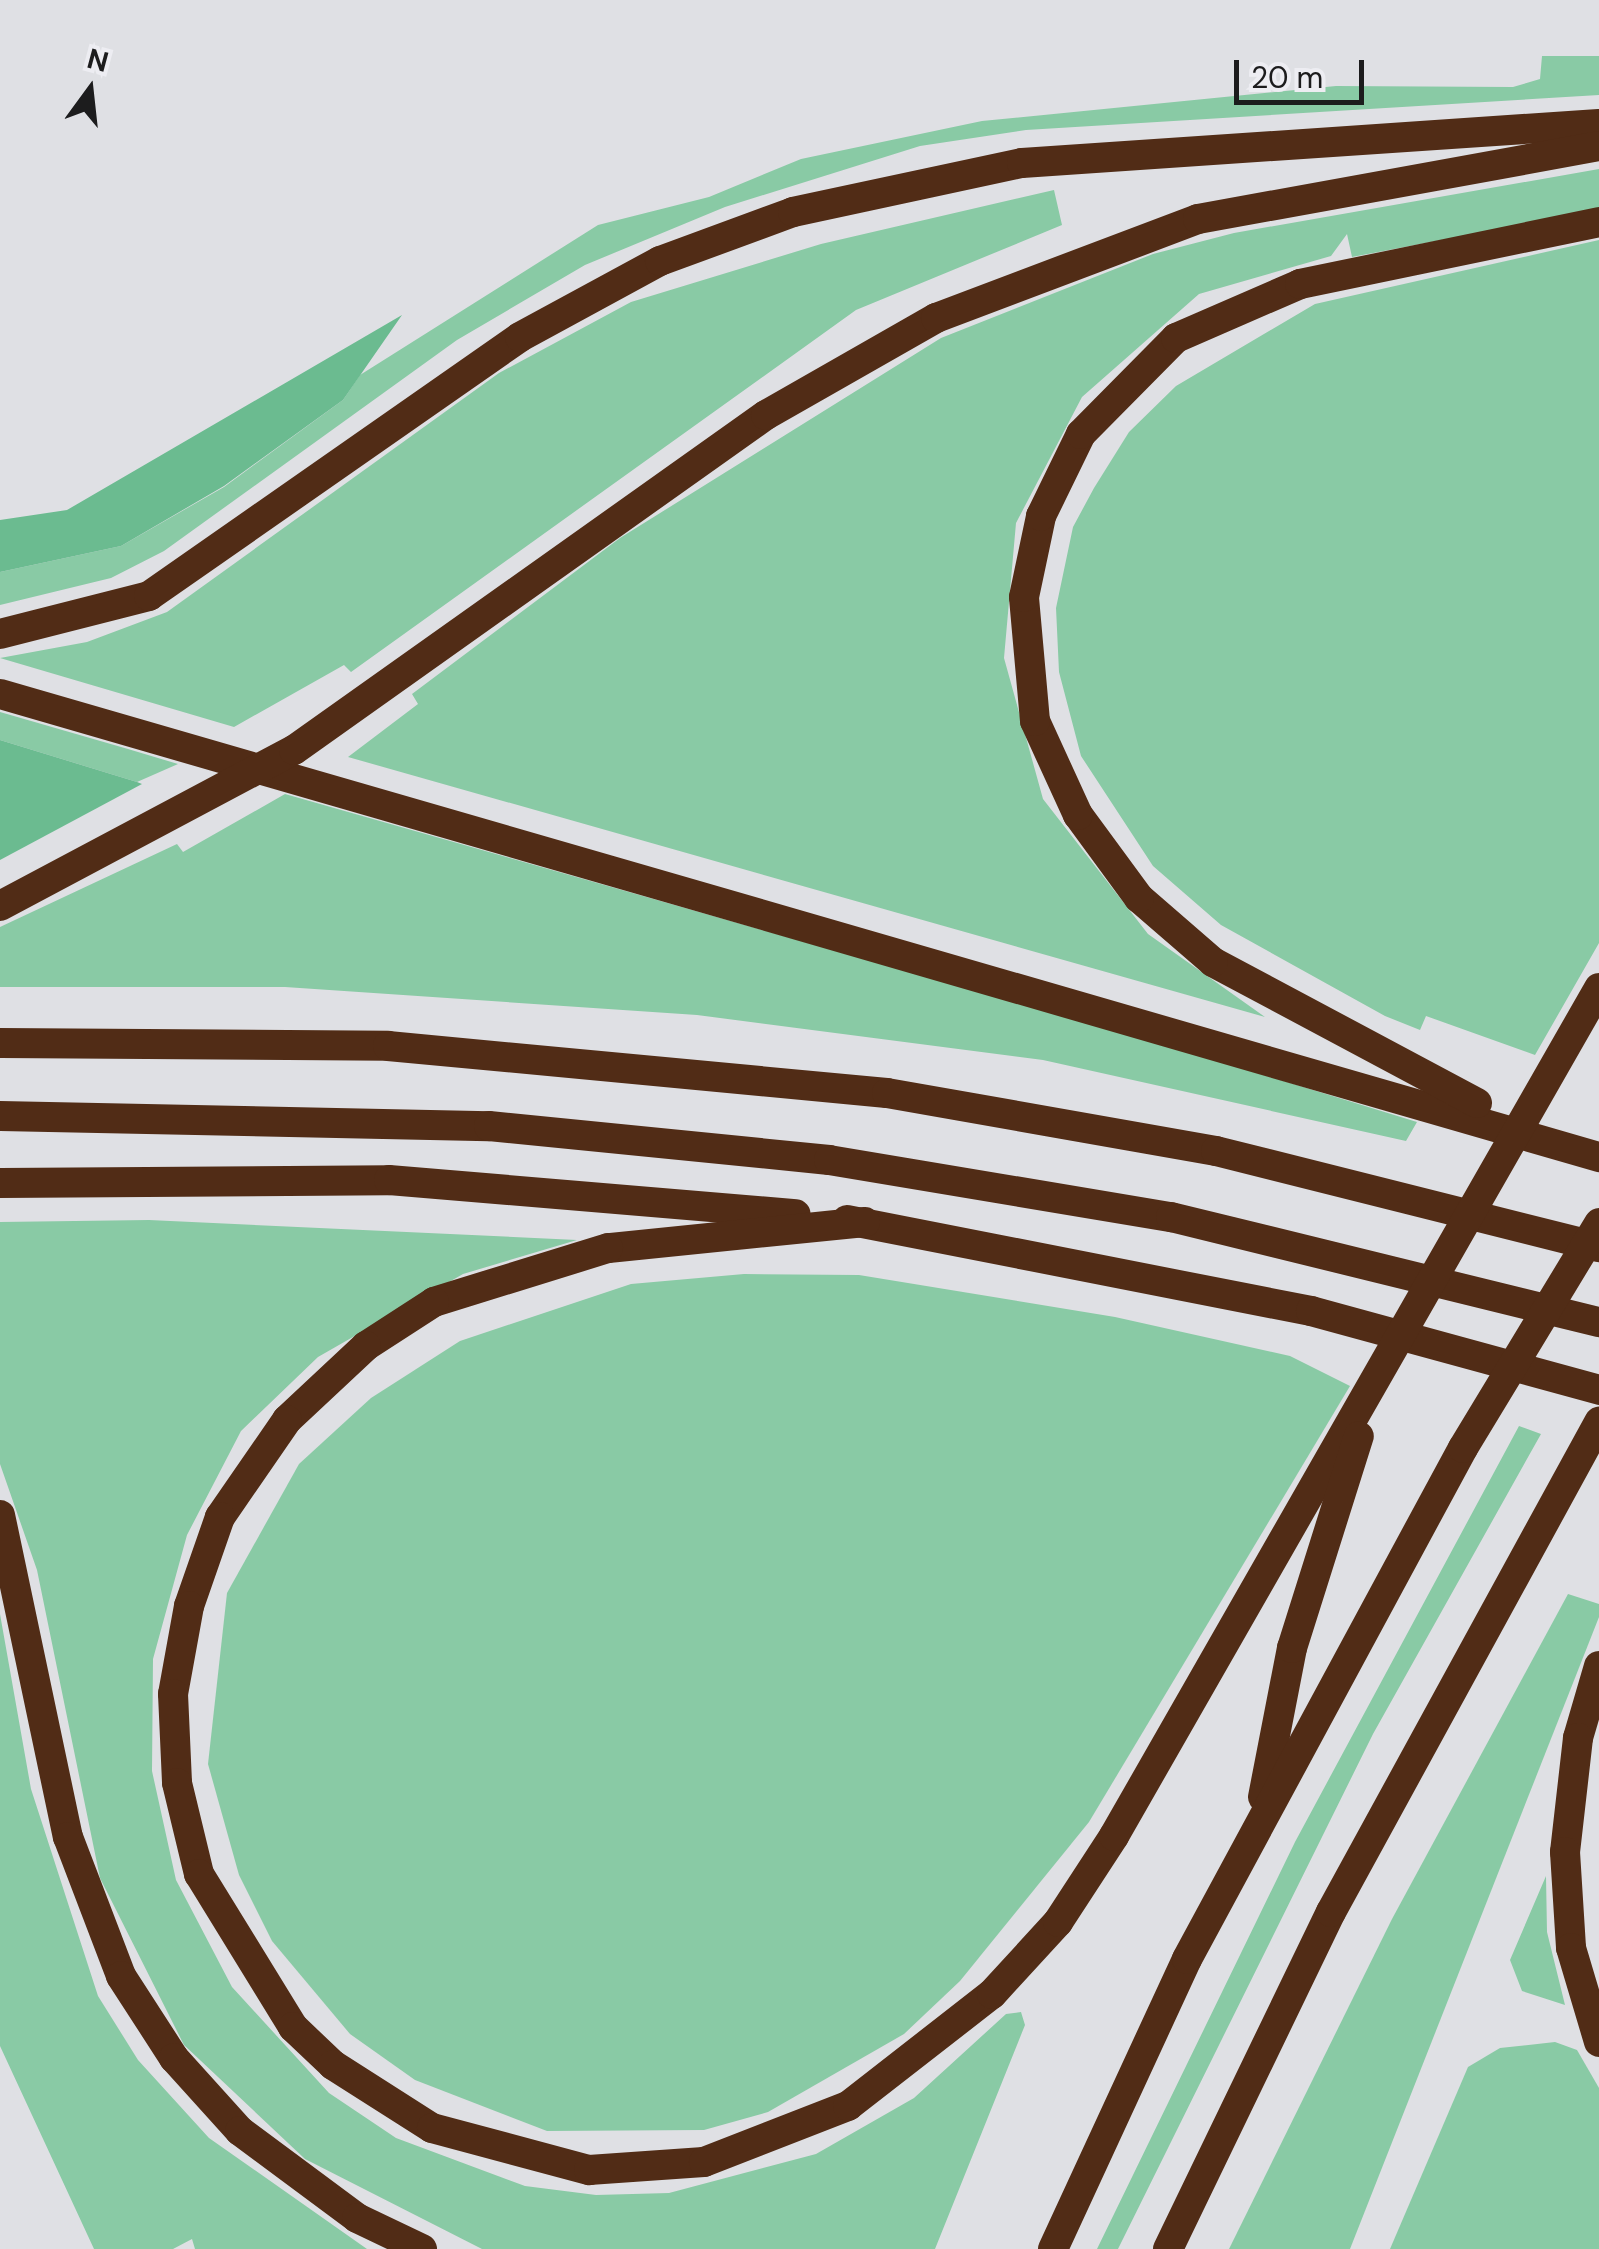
<!DOCTYPE html>
<html>
<head>
<meta charset="utf-8">
<style>
  body { margin:0 }
  #map { position:relative; width:1599px; height:2249px; overflow:hidden; background:#dfe0e4; font-family:"DM Sans",sans-serif }
  div>[style] { position:absolute }
  .green>* { inset:0; background:#89caa5 }
  .forest>* { inset:0; background:#6bbb90 }
  .motorway>* { height:30px; margin:-15px; padding:0 15px; transform-origin:15px; border-radius:15px; background:#512c16 }
  span { translate:-50% -50%; white-space:nowrap; text-align:center; line-height:1.15; -webkit-text-stroke:8px #ededf2; paint-order:stroke }
  .north { position:absolute; left:40px; top:40px; width:100px; height:100px; -webkit-text-stroke:8px #ededf2; paint-order:stroke; rotate:15deg; font-size:28px; font-weight:700; line-height:40px; text-align:center; color:#1c1c1d }
  .north::after { content:''; display:block; margin:auto; width:35px; height:45px; background:#1c1c1d; clip-path:polygon(50% 0,100% 100%,50% 72%,0 100%) }
  .scale { position:absolute; left:1234px; top:60px; width:130px; height:45px; box-sizing:border-box; border:5px solid #1c1c1d; border-top:0; padding-left:12px; font-size:30px; line-height:35px; white-space:nowrap; color:#1c1c1d; -webkit-text-stroke:8px #ededf2; paint-order:stroke }
</style>
</head>
<body>
<div id="map">
  <div class="green">
    <i style="clip-path:polygon(1542px 56px,1599px 56px,1599px 95px,1026px 130px,920px 146px,725px 207px,585px 265px,457px 340px,164px 551px,111px 578px,0 605px,0 572px,121px 546px,224px 487px,343px 400px,360px 375px,598px 225px,709px 197px,801px 159px,982px 121px,1336px 86px,1513px 87px,1540px 79px)"></i>
    <i style="clip-path:polygon(1599px 169px,1599px 210px,1352px 257px,1347px 234px,1331px 256px,1199px 294px,1082px 397px,1016px 523px,1004px 658px,1043px 799px,1148px 934px,1265px 1017px,348px 757px,418px 704px,412px 694px,620px 538px,941px 338px,1153px 254px,1234px 233px)"></i>
    <i style="clip-path:polygon(1054px 190px,1062px 225px,856px 310px,351px 672px,344px 665px,234px 727px,0 658px,87px 642px,167px 612px,499px 373px,631px 302px,821px 244px)"></i>
    <i style="clip-path:polygon(1599px 240px,1599px 943px,1535px 1055px,1426px 1016px,1420px 1030px,1385px 1016px,1221px 925px,1153px 866px,1081px 756px,1059px 672px,1056px 608px,1073px 527px,1094px 488px,1129px 432px,1176px 386px,1315px 304px)"></i>
    <i style="clip-path:polygon(0 712px,128px 749px,178px 764px,137px 782px,0 740px)"></i>
    <i style="clip-path:polygon(285px 794px,1163px 1044px,1417px 1122px,1406px 1141px,1043px 1060px,697px 1015px,285px 987px,0 987px,0 927px,177px 844px,183px 852px)"></i>
    <i style="clip-path:polygon(149px 1220px,577px 1240px,463px 1274px,318px 1357px,241px 1431px,187px 1535px,153px 1659px,152px 1771px,176px 1880px,232px 1987px,329px 2093px,396px 2138px,525px 2186px,596px 2195px,669px 2193px,816px 2154px,914px 2098px,1006px 2014px,1021px 2012px,1025px 2025px,935px 2249px,482px 2249px,305px 2159px,184px 2045px,100px 1878px,37px 1570px,0 1464px,0 1222px)"></i>
    <i style="clip-path:polygon(744px 1274px,859px 1275px,1115px 1317px,1290px 1356px,1350px 1386px,1089px 1822px,960px 1981px,904px 2034px,768px 2112px,704px 2130px,547px 2131px,415px 2080px,350px 2034px,272px 1941px,239px 1875px,208px 1764px,227px 1593px,299px 1464px,371px 1398px,460px 1341px,631px 1284px)"></i>
    <i style="clip-path:polygon(1519px 1426px,1541px 1434px,1373px 1734px,1118px 2249px,1097px 2249px,1295px 1842px)"></i>
    <i style="clip-path:polygon(1568px 1594px,1599px 1604px,1599px 1617px,1350px 2249px,1229px 2249px,1392px 1919px)"></i>
    <i style="clip-path:polygon(0 1614px,31px 1789px,98px 1996px,138px 2060px,209px 2138px,367px 2249px,195px 2249px,192px 2239px,173px 2249px,94px 2249px,0 2046px)"></i>
    <i style="clip-path:polygon(1546px 1876px,1547px 1932px,1565px 2005px,1522px 1991px,1510px 1960px)"></i>
    <i style="clip-path:polygon(1555px 2042px,1577px 2050px,1599px 2088px,1599px 2249px,1390px 2249px,1468px 2067px,1500px 2048px)"></i>
  </div>
  <div class="forest">
    <i style="clip-path:polygon(402px 315px,343px 400px,224px 486px,121px 546px,0 572px,0 520px,67px 510px)"></i>
    <i style="clip-path:polygon(0 740px,137px 782px,142px 784px,0 860px)"></i>
  </div>
  <div class="motorway">
    <i style="left:0;top:634px;width:154px;rotate:-14.3deg"></i>
    <i style="left:149px;top:596px;width:452px;rotate:-34.9deg"></i>
    <i style="left:520px;top:337px;width:159px;rotate:-28.5deg"></i>
    <i style="left:660px;top:261px;width:142px;rotate:-20.2deg"></i>
    <i style="left:793px;top:212px;width:234px;rotate:-12.1deg"></i>
    <i style="left:1022px;top:163px;width:578px;rotate:-3.87deg"></i>
    <i style="left:0;top:694px;width:1665px;rotate:16.15deg"></i>
    <i style="left:0;top:906px;width:333px;rotate:-28deg"></i>
    <i style="left:294px;top:750px;width:579px;rotate:-35.37deg"></i>
    <i style="left:766px;top:415px;width:196px;rotate:-29.7deg"></i>
    <i style="left:936px;top:318px;width:280px;rotate:-20.7deg"></i>
    <i style="left:1198px;top:219px;width:408px;rotate:-10.3deg"></i>
    <i style="left:0;top:1043px;width:388px;rotate:0.4deg"></i>
    <i style="left:388px;top:1046px;width:501px;rotate:5.38deg"></i>
    <i style="left:887px;top:1093px;width:334px;rotate:10deg"></i>
    <i style="left:1216px;top:1151px;width:395px;rotate:14.1deg"></i>
    <i style="left:1477px;top:1103px;width:299px;rotate:-151.9deg"></i>
    <i style="left:1213px;top:962px;width:98px;rotate:-139.1deg"></i>
    <i style="left:1139px;top:898px;width:103px;rotate:-126.3deg"></i>
    <i style="left:1078px;top:815px;width:103px;rotate:-114.6deg"></i>
    <i style="left:1035px;top:721px;width:124px;rotate:-95.1deg"></i>
    <i style="left:1024px;top:597px;width:83px;rotate:-78.1deg"></i>
    <i style="left:1041px;top:516px;width:91px;rotate:-64deg"></i>
    <i style="left:1081px;top:434px;width:135px;rotate:-45.3deg"></i>
    <i style="left:1176px;top:338px;width:135px;rotate:-23.5deg"></i>
    <i style="left:1300px;top:284px;width:305px;rotate:-11.7deg"></i>
    <i style="left:0;top:1116px;width:489px;rotate:1.2deg"></i>
    <i style="left:489px;top:1126px;width:342px;rotate:5.7deg"></i>
    <i style="left:829px;top:1160px;width:347px;rotate:9.5deg"></i>
    <i style="left:1171px;top:1217px;width:441px;rotate:13.8deg"></i>
    <i style="left:0;top:1183px;width:389px;rotate:-0.4deg"></i>
    <i style="left:389px;top:1180px;width:408px;rotate:4.8deg"></i>
    <i style="left:847px;top:1220px;width:473px;rotate:11.1deg"></i>
    <i style="left:1311px;top:1311px;width:299px;rotate:15.3deg"></i>
    <i style="left:865px;top:1222px;width:258px;rotate:174.2deg"></i>
    <i style="left:608px;top:1248px;width:182px;rotate:162.8deg"></i>
    <i style="left:434px;top:1302px;width:81px;rotate:147.1deg"></i>
    <i style="left:366px;top:1346px;width:108px;rotate:136.9deg"></i>
    <i style="left:287px;top:1420px;width:118px;rotate:124.6deg"></i>
    <i style="left:220px;top:1517px;width:94px;rotate:109.2deg"></i>
    <i style="left:189px;top:1606px;width:89px;rotate:100.3deg"></i>
    <i style="left:173px;top:1694px;width:89px;rotate:87.4deg"></i>
    <i style="left:177px;top:1783px;width:94px;rotate:76.4deg"></i>
    <i style="left:199px;top:1874px;width:180px;rotate:58.4deg"></i>
    <i style="left:293px;top:2027px;width:55px;rotate:43.5deg"></i>
    <i style="left:333px;top:2065px;width:117px;rotate:32.5deg"></i>
    <i style="left:432px;top:2128px;width:163px;rotate:15deg"></i>
    <i style="left:589px;top:2170px;width:115px;rotate:-4deg"></i>
    <i style="left:704px;top:2162px;width:155px;rotate:-21.3deg"></i>
    <i style="left:848px;top:2106px;width:182px;rotate:-37.9deg"></i>
    <i style="left:992px;top:1994px;width:98px;rotate:-47.5deg"></i>
    <i style="left:1058px;top:1922px;width:103px;rotate:-56.9deg"></i>
    <i style="left:1114px;top:1836px;width:977px;rotate:-60.23deg"></i>
    <i style="left:0;top:1515px;width:329px;rotate:78.1deg"></i>
    <i style="left:68px;top:1837px;width:149px;rotate:69.1deg"></i>
    <i style="left:121px;top:1976px;width:98px;rotate:57.1deg"></i>
    <i style="left:174px;top:2058px;width:98px;rotate:47.9deg"></i>
    <i style="left:240px;top:2131px;width:146px;rotate:36.6deg"></i>
    <i style="left:357px;top:2218px;width:72px;rotate:25.5deg"></i>
    <i style="left:1599px;top:1666px;width:75px;rotate:106.3deg"></i>
    <i style="left:1578px;top:1738px;width:115px;rotate:96.5deg"></i>
    <i style="left:1565px;top:1852px;width:96px;rotate:86.4deg"></i>
    <i style="left:1571px;top:1948px;width:98px;rotate:73.4deg"></i>
    <i style="left:1263px;top:1797px;width:152px;rotate:-79deg"></i>
    <i style="left:1292px;top:1648px;width:222px;rotate:-72.5deg"></i>
    <i style="left:1053px;top:2249px;width:319px;rotate:-65.2deg"></i>
    <i style="left:1187px;top:1959px;width:581px;rotate:-61.63deg"></i>
    <i style="left:1463px;top:1448px;width:263px;rotate:-58.8deg"></i>
    <i style="left:1168px;top:2249px;width:374px;rotate:-64.2deg"></i>
    <i style="left:1331px;top:1912px;width:559px;rotate:-61.32deg"></i>
  </div>
  <div class="north">N</div>
  <div class="scale">20 m</div>
</div>
</body>
</html>
